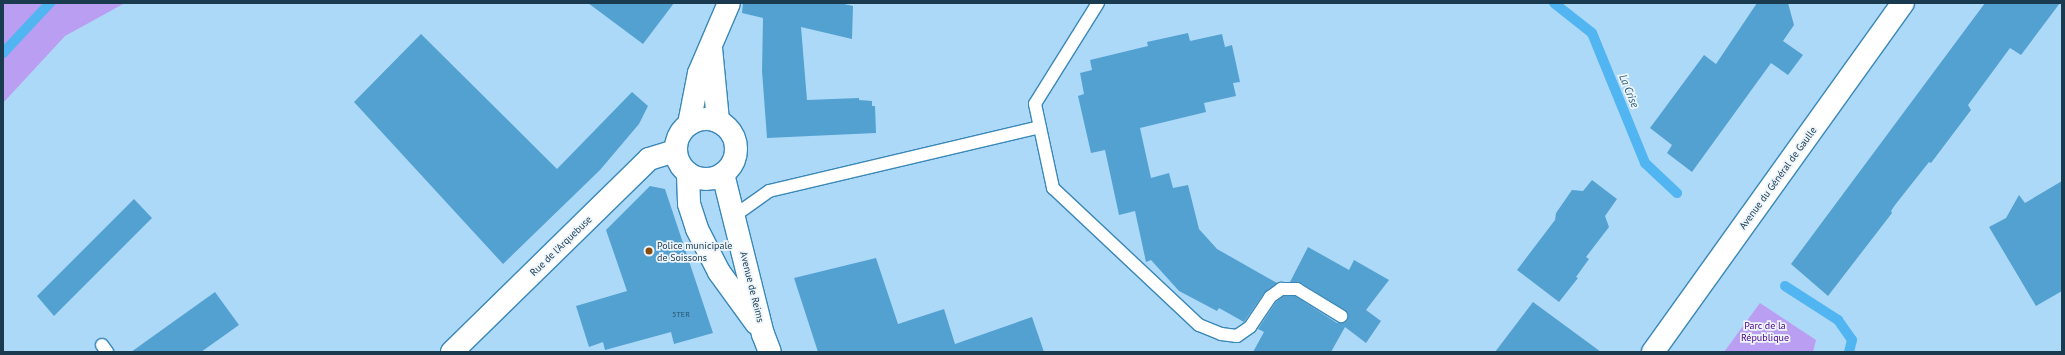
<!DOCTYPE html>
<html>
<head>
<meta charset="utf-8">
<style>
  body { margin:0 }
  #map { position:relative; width:2065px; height:355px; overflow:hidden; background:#add9f8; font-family:"PT Sans",sans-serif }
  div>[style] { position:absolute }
  .green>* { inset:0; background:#b99ef1 }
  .stream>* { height:10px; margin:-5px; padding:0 5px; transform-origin:5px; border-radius:5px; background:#50b5f1 }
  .building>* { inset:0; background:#53a1d1 }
  .roads { filter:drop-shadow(1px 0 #3a88b8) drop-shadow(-1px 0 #3a88b8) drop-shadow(0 1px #3a88b8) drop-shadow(0 -1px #3a88b8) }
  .service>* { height:12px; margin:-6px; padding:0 6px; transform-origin:6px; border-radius:6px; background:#fff }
  .minor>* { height:22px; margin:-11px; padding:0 11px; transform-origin:11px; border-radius:11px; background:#fff }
  .secondary>* { height:22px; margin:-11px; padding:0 11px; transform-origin:11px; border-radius:11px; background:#fff }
  .secondary>.ring { margin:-11px; padding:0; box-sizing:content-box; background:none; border:22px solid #fff; border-radius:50% }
  .dots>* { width:11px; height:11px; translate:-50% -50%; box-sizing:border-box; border:2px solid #edf5fa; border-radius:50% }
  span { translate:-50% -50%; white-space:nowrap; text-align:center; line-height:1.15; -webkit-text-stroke:3.5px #edf5fa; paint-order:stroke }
  .number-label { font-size:8px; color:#285470 }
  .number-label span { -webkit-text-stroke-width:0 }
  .street-label { font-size:10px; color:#1a3a4f }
  .poi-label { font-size:10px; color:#1a3a4f }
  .left { translate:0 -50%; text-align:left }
  .park-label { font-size:10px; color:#4d038f }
  .water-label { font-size:11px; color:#265a7a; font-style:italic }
  .frame { position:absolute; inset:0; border:4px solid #1a3a4f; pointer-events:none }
</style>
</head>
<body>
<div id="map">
  <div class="green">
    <i style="clip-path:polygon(3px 3px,125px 3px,65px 36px,3px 103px)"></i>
    <i style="clip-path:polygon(1760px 303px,1816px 340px,1813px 352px,1724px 352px)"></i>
  </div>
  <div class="stream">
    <i style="left:1554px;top:3px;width:48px;rotate:38.3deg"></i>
    <i style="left:1592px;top:33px;width:140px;rotate:67.8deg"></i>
    <i style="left:1645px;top:163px;width:44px;rotate:43.2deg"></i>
    <i style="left:3px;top:53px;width:69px;rotate:-46.8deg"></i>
    <i style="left:1785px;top:286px;width:63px;rotate:32.7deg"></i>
    <i style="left:1838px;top:320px;width:24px;rotate:55deg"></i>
    <i style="left:1852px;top:340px;width:12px;rotate:104deg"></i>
  </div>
  <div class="building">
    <i style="clip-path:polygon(588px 3px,674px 3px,643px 44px)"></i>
    <i style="clip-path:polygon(743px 3px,840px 3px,853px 6px,852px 39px,801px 27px,807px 100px,859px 98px,859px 100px,872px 101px,872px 106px,875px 106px,876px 133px,767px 138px,762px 71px,763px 18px,742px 13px)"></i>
    <i style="clip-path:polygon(1757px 3px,1788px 3px,1794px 25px,1783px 41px,1803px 55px,1788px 75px,1771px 63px,1692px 172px,1667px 153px,1672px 145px,1650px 128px,1704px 55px,1716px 64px)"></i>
    <i style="clip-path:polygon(1985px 3px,2060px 3px,2021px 55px,2010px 48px,1968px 105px,1971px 110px,1962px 122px,1931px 163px,1929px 162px,1895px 205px,1891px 211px,1892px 213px,1828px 296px,1791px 264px)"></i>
    <i style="clip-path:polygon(1188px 33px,1190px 41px,1222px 34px,1225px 47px,1232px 45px,1240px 82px,1233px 83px,1236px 96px,1204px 103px,1206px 112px,1140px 128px,1151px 178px,1169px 173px,1173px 188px,1188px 185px,1199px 229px,1217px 249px,1277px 283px,1264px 293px,1244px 322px,1219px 308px,1217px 311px,1179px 291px,1151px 260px,1146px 262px,1135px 211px,1119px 215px,1105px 150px,1091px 153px,1078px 96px,1084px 94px,1080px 73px,1092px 70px,1090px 60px,1148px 46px,1147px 42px)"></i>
    <i style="clip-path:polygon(421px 34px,557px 169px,632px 92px,648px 106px,639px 124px,600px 170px,503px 264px,354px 102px)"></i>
    <i style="clip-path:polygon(1592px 180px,1617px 199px,1605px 216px,1609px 227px,1586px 257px,1589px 259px,1576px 277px,1578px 278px,1559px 302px,1517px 270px,1555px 220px,1556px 213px,1572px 190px,1583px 191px)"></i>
    <i style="clip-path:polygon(2062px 181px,2062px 291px,2036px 306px,1989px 227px,2006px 218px,2019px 195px,2025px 203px)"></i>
    <i style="clip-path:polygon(650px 186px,665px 189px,713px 333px,674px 344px,671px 332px,605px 350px,603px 342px,589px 347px,576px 306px,627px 291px,606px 230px)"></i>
    <i style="clip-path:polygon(134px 199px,152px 218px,54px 316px,37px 296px)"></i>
    <i style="clip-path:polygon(1308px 247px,1349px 270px,1354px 260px,1389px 280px,1366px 310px,1381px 321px,1366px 343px,1345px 327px,1331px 352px,1253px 352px,1264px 332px,1258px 329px,1276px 302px,1283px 296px,1295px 296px,1337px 323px,1344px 323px,1348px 320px,1348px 313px,1345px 310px,1301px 283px,1290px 282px)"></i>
    <i style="clip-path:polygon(876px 258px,898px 324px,944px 309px,955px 344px,1032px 317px,1044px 352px,818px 352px,794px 278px)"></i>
    <i style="clip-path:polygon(215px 292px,239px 325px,201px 352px,131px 352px)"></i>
    <i style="clip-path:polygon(1533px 302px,1601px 352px,1495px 352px)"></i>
  </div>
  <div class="roads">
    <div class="service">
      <i style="left:1098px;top:3px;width:119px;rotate:122deg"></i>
      <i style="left:1035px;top:104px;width:86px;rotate:77.9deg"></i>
      <i style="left:1053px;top:188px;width:200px;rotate:43.2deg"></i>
      <i style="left:1199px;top:325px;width:24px;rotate:22deg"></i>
      <i style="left:1221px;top:334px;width:16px;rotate:7deg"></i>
      <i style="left:1237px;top:336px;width:16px;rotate:-35deg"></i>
      <i style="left:1250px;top:327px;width:36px;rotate:-56deg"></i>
      <i style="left:1270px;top:297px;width:14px;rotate:-36deg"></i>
      <i style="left:1281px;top:289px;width:16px"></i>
      <i style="left:1297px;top:289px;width:52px;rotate:31.5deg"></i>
      <i style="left:734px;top:216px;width:43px;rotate:-35.5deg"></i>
      <i style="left:769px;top:191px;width:278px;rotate:-13.3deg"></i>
      <i style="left:102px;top:345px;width:9px;rotate:54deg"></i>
    </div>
    <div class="minor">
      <i style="left:452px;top:352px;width:276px;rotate:-44.4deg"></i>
      <i style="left:649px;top:159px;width:28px;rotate:-17deg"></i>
      <i style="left:1653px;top:352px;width:429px;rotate:-54.4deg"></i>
    </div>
    <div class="secondary">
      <i style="left:711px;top:48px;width:73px;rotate:84.5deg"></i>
      <i class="ring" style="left:676px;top:119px;width:38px;height:38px"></i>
      <i style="left:689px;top:124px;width:52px;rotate:-78.9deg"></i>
      <i style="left:699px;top:73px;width:76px;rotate:-66.8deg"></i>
      <i style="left:688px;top:174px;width:30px;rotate:88deg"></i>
      <i style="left:689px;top:204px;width:26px;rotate:72deg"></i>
      <i style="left:697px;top:229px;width:48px;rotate:62.9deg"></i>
      <i style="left:719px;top:272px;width:63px;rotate:54deg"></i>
      <i style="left:723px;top:174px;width:165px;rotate:76deg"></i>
      <i style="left:763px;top:334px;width:19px;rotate:69deg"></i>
    </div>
  </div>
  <div class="dots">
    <i style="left:649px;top:251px;background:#8a4c0e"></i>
  </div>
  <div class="number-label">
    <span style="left:681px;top:315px">5TER</span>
  </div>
  <div class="street-label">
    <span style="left:1778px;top:178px;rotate:-54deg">Avenue du Général de Gaulle</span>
    <span style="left:561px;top:246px;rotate:-44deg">Rue de l'Arquebuse</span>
    <span style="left:752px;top:287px;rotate:76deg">Avenue de Reims</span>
  </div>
  <div class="poi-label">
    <span class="left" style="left:657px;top:251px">Police municipale<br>de Soissons</span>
  </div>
  <div class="park-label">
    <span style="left:1765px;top:331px">Parc de la<br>République</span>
  </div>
  <div class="water-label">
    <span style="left:1629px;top:91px;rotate:68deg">La Crise</span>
  </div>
  <div class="frame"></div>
</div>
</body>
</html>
